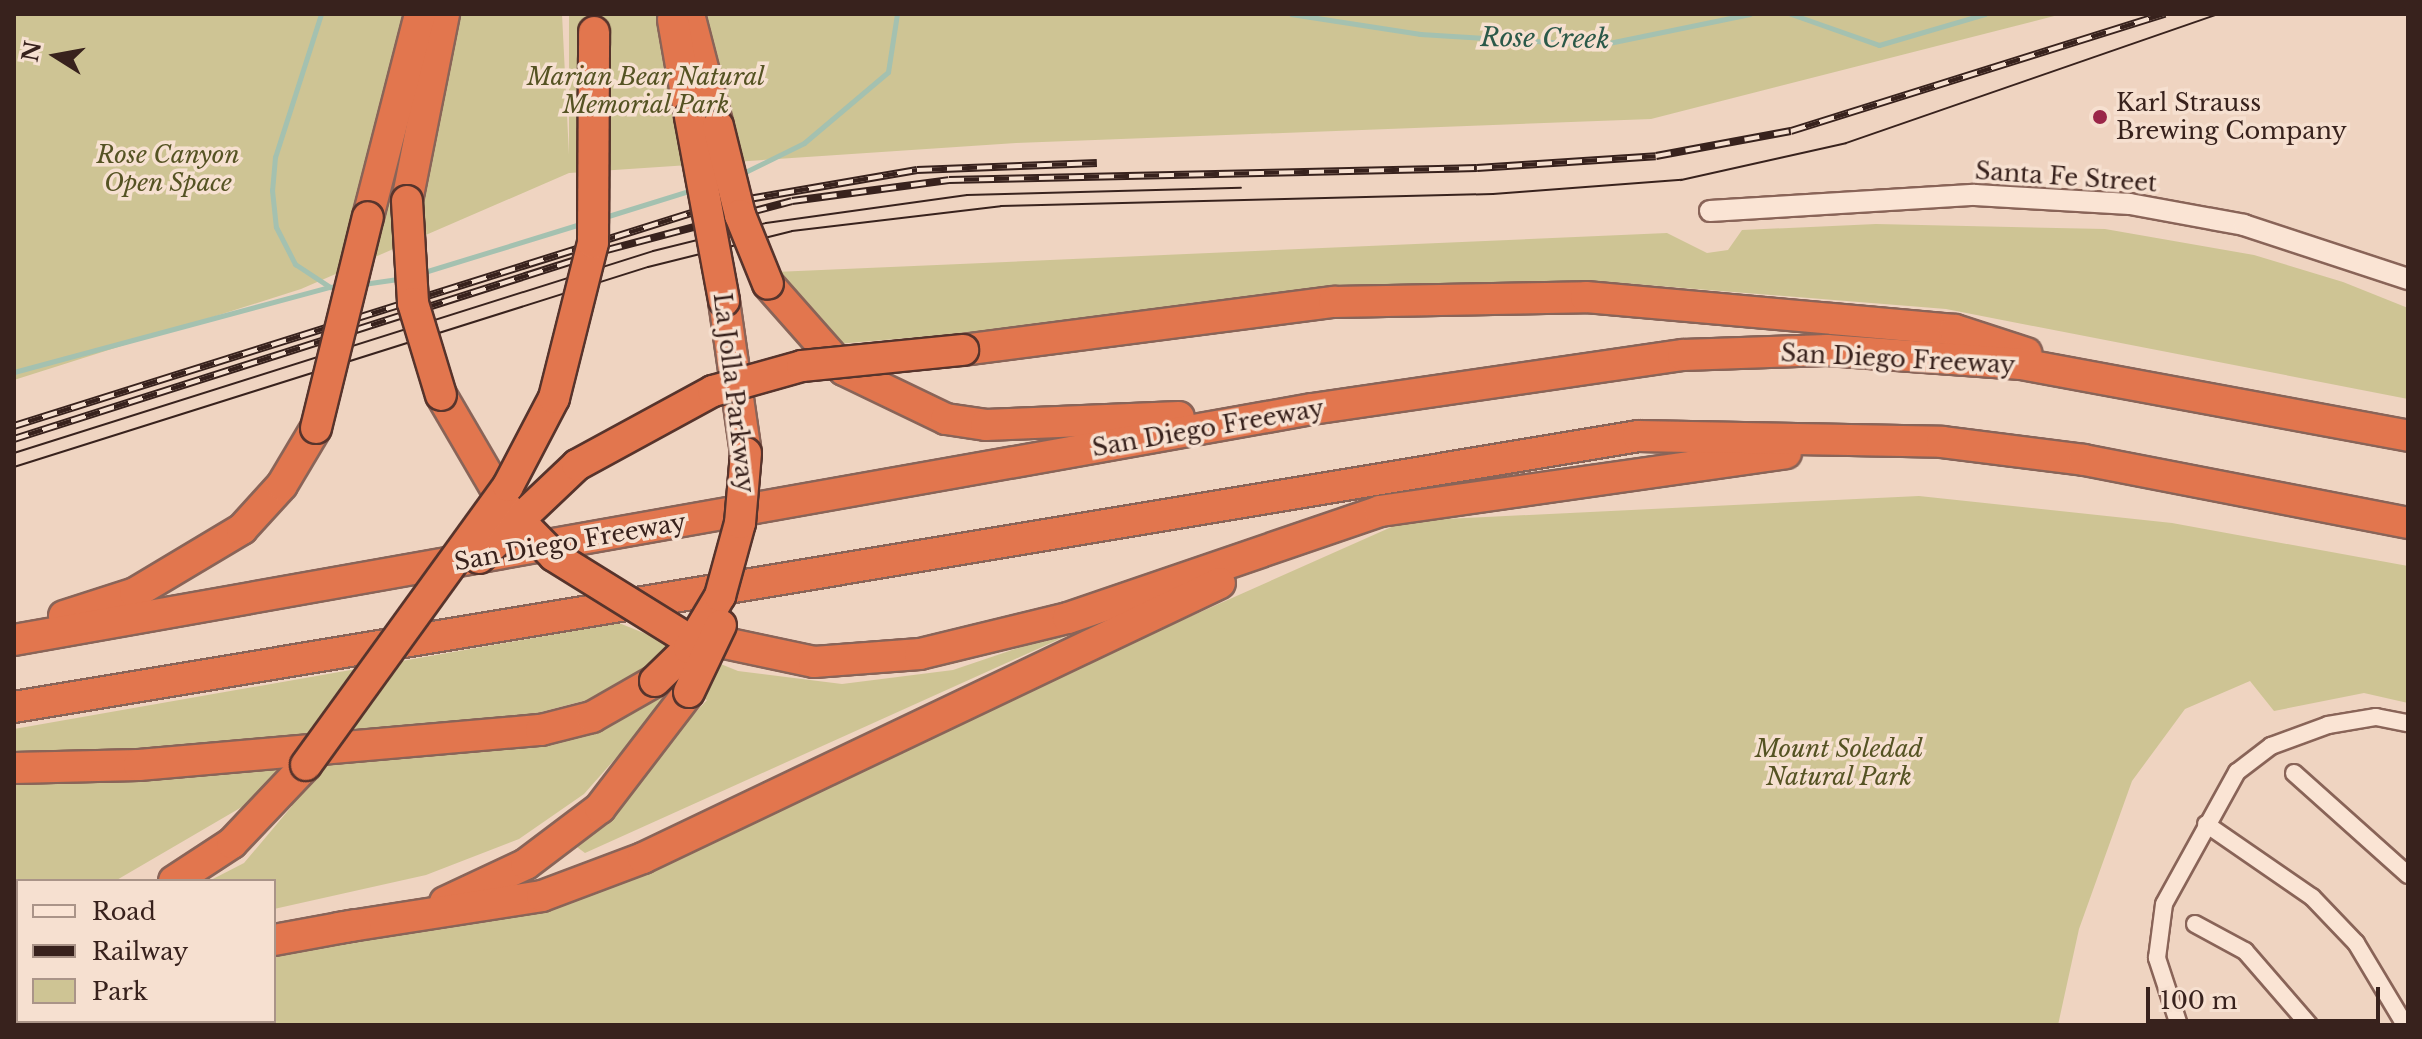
<!DOCTYPE html>
<html>
<head>
<meta charset="utf-8">
<style>
  body { margin:0 }
  #map { position:relative; width:2422px; height:1039px; overflow:hidden; background:#efd4c1; font-family:"Libre Baskerville",serif }
  div>[style] { position:absolute }
  .green>* { inset:0; background:#cec494 }
  .stream>* { height:5px; margin:-2.5px; padding:0 2.5px; transform-origin:2.5px; border-radius:2.5px; background:#a4c1b0 }
  .roads { filter:drop-shadow(2px 0 #896458) drop-shadow(-2px 0 #896458) drop-shadow(0 2px #896458) drop-shadow(0 -2px #896458) }
  .minor>* { height:16px; margin:-8px; padding:0 8px; transform-origin:8px; border-radius:8px; background:#fae4d4 }
  .tertiary>* { height:20px; margin:-10px; padding:0 10px; transform-origin:10px; border-radius:10px; background:#fae4d4 }
  .motorway>* { height:30px; margin:-15px; padding:0 15px; transform-origin:15px; border-radius:15px; background:#e2764e }
  .tram>* { height:2px; margin:-1px; padding:0 1px; transform-origin:1px; border-radius:1px; background:#38221d }
  .rail>* { height:8px; margin-top:-4px; transform-origin:0; background:repeating-linear-gradient(90deg,#f6e0d0 0 15px,#38221d 0 30px); box-sizing:border-box; border-block:2px solid #38221d }
  .bridges { filter:drop-shadow(2px 0 #57342c) drop-shadow(-2px 0 #57342c) drop-shadow(0 2px #57342c) drop-shadow(0 -2px #57342c) }
  .motorway-bridge>* { height:30px; margin:-15px; padding:0 15px; transform-origin:15px; border-radius:15px; background:#e2764e }
  .dots>* { width:22px; height:22px; translate:-50% -50%; box-sizing:border-box; border:4px solid #f6e0d0; border-radius:50% }
  span { translate:-50% -50%; white-space:nowrap; text-align:center; line-height:1.15; -webkit-text-stroke:7px #f6e0d0; paint-order:stroke }
  .park-label { font-size:24px; color:#555323; font-style:italic }
  .poi-label { font-size:24px; color:#38221d }
  .left { translate:0 -50%; text-align:left }
  .street-label { font-size:24px; color:#38221d }
  .water-label { font-size:26px; color:#2b5949; font-style:italic }
  .frame { position:absolute; inset:0; border:16px solid #38221d; pointer-events:none }
  .legend { position:absolute; left:16px; top:879px; width:260px; height:144px; box-sizing:border-box; background:#f6e0d0; border:2px solid #aa9488; margin:0; padding:10px 14px; list-style:none; font-size:24px; color:#38221d }
  .legend li { display:flex; align-items:center; gap:16px; height:40px }
  .legend b { width:40px; border:2px solid #aa9488 }
  .north { position:absolute; left:16px; top:16px; width:80px; height:80px; -webkit-text-stroke:6px #f6e0d0; paint-order:stroke; rotate:281deg; font-size:22px; font-weight:700; line-height:32px; text-align:center; color:#38221d }
  .north::after { content:''; display:block; margin:auto; width:28px; height:36px; background:#38221d; clip-path:polygon(50% 0,100% 100%,50% 72%,0 100%) }
  .scale { position:absolute; left:2146px; top:987px; width:234px; height:36px; box-sizing:border-box; border:4px solid #38221d; border-top:0; padding-left:10px; font-size:24px; line-height:28px; white-space:nowrap; color:#38221d; -webkit-text-stroke:6px #f6e0d0; paint-order:stroke }
</style>
</head>
<body>
<div id="map">
  <div class="green">
    <i style="clip-path:polygon(14px 14px,562px 14px,569px 155px,569px 14px,2062px 14px,1651px 119px,1016px 143px,569px 173px,301px 289px,14px 380px)"></i>
    <i style="clip-path:polygon(1876px 224px,2105px 229px,2254px 255px,2343px 282px,2408px 308px,2408px 399px,1946px 309px,1584px 280px,837px 344px,775px 272px,1667px 233px,1707px 253px,1728px 250px,1742px 230px)"></i>
    <i style="clip-path:polygon(1919px 496px,2172px 523px,2408px 566px,2408px 703px,2364px 693px,2274px 711px,2250px 681px,2185px 709px,2132px 781px,2079px 929px,2058px 1025px,14px 1025px,18px 1010px,18px 1021px,274px 1021px,274px 954px,587px 885px,1405px 521px)"></i>
    <i style="clip-path:polygon(1104px 619px,585px 853px,573px 844px,707px 700px,676px 690px,584px 794px,519px 839px,426px 875px,274px 909px,274px 881px,209px 881px,244px 863px,292px 806px,247px 804px,115px 881px,18px 881px,14px 932px,14px 777px,538px 738px,618px 692px,502px 722px,383px 734px,14px 755px,14px 729px,619px 623px,738px 671px,842px 684px,953px 670px)"></i>
  </div>
  <div class="stream">
    <i style="left:321px;top:14px;width:150px;rotate:107.8deg"></i>
    <i style="left:275px;top:157px;width:33px;rotate:95deg"></i>
    <i style="left:272px;top:190px;width:37px;rotate:84deg"></i>
    <i style="left:276px;top:227px;width:42px;rotate:62.8deg"></i>
    <i style="left:295px;top:264px;width:42px;rotate:33.3deg"></i>
    <i style="left:330px;top:287px;width:11px;rotate:-5deg"></i>
    <i style="left:1291px;top:14px;width:131px;rotate:8.8deg"></i>
    <i style="left:1420px;top:34px;width:179px;rotate:3.5deg"></i>
    <i style="left:1599px;top:45px;width:154px;rotate:-11.6deg"></i>
    <i style="left:1791px;top:14px;width:93px;rotate:19.4deg"></i>
    <i style="left:1879px;top:45px;width:110px;rotate:-16.3deg"></i>
    <i style="left:739px;top:175px;width:72px;rotate:-26.2deg"></i>
    <i style="left:804px;top:143px;width:110px;rotate:-40.2deg"></i>
    <i style="left:888px;top:72px;width:59px;rotate:-81.2deg"></i>
    <i style="left:605px;top:217px;width:94px;rotate:-17.3deg"></i>
    <i style="left:421px;top:273px;width:170px;rotate:-17.1deg"></i>
    <i style="left:363px;top:284px;width:37px;rotate:-8deg"></i>
    <i style="left:14px;top:372px;width:327px;rotate:-15.1deg"></i>
  </div>
  <div class="roads">
    <div class="minor">
      <i style="left:2294px;top:773px;width:153px;rotate:41.8deg"></i>
      <i style="left:2206px;top:824px;width:129px;rotate:34.6deg"></i>
      <i style="left:2312px;top:897px;width:64px;rotate:46.3deg"></i>
      <i style="left:2356px;top:943px;width:96px;rotate:59.1deg"></i>
      <i style="left:2195px;top:924px;width:57px;rotate:28.4deg"></i>
      <i style="left:2245px;top:951px;width:98px;rotate:49.1deg"></i>
      <i style="left:2179px;top:1025px;width:71px;rotate:-108.2deg"></i>
      <i style="left:2157px;top:958px;width:54px;rotate:-82.6deg"></i>
      <i style="left:2164px;top:904px;width:151px;rotate:-61.1deg"></i>
      <i style="left:2237px;top:772px;width:43px;rotate:-37.4deg"></i>
      <i style="left:2271px;top:746px;width:61px;rotate:-20.2deg"></i>
      <i style="left:2328px;top:725px;width:49px;rotate:-9.5deg"></i>
      <i style="left:2376px;top:717px;width:33px;rotate:11deg"></i>
    </div>
    <div class="tertiary">
      <i style="left:1710px;top:211px;width:265px;rotate:-3.5deg"></i>
      <i style="left:1975px;top:195px;width:155px;rotate:3.3deg"></i>
      <i style="left:2130px;top:204px;width:116px;rotate:10.4deg"></i>
      <i style="left:2244px;top:225px;width:173px;rotate:18.2deg"></i>
    </div>
    <div class="motorway">
      <i style="left:689px;top:14px;width:116px;rotate:75.5deg"></i>
      <i style="left:673px;top:20px;width:98px;rotate:80.1deg"></i>
      <i style="left:407px;top:201px;width:191px;rotate:-78.8deg"></i>
      <i style="left:368px;top:217px;width:210px;rotate:-75.6deg"></i>
      <i style="left:768px;top:284px;width:115px;rotate:48.5deg"></i>
      <i style="left:844px;top:370px;width:113px;rotate:25.7deg"></i>
      <i style="left:946px;top:419px;width:40px;rotate:8.5deg"></i>
      <i style="left:986px;top:425px;width:193px;rotate:-2.4deg"></i>
      <i style="left:724px;top:301px;width:154px;rotate:81.8deg"></i>
      <i style="left:963px;top:350px;width:374px;rotate:-7.4deg"></i>
      <i style="left:1334px;top:302px;width:252px;rotate:-1.1deg"></i>
      <i style="left:1586px;top:297px;width:370px;rotate:5.1deg"></i>
      <i style="left:1955px;top:330px;width:75px;rotate:17.9deg"></i>
      <i style="left:441px;top:395px;width:131px;rotate:59.7deg"></i>
      <i style="left:64px;top:616px;width:75px;rotate:-17.9deg"></i>
      <i style="left:135px;top:593px;width:125px;rotate:-30.9deg"></i>
      <i style="left:242px;top:529px;width:59px;rotate:-47.7deg"></i>
      <i style="left:282px;top:485px;width:66px;rotate:-59.2deg"></i>
      <i style="left:687px;top:635px;width:130px;rotate:12deg"></i>
      <i style="left:814px;top:662px;width:106px;rotate:-4.3deg"></i>
      <i style="left:920px;top:654px;width:152px;rotate:-13.7deg"></i>
      <i style="left:1068px;top:618px;width:330px;rotate:-18.9deg"></i>
      <i style="left:1380px;top:511px;width:410px;rotate:-8.1deg"></i>
      <i style="left:14px;top:640px;width:1318px;rotate:-10.09deg"></i>
      <i style="left:1312px;top:409px;width:375px;rotate:-8.3deg"></i>
      <i style="left:1683px;top:355px;width:144px;rotate:-2deg"></i>
      <i style="left:1827px;top:350px;width:195px;rotate:4.1deg"></i>
      <i style="left:2021px;top:364px;width:394px;rotate:10.5deg"></i>
      <i style="left:14px;top:707px;width:1646px;rotate:-9.47deg"></i>
      <i style="left:1638px;top:436px;width:304px;rotate:1.1deg"></i>
      <i style="left:1942px;top:442px;width:143px;rotate:7.2deg"></i>
      <i style="left:2084px;top:460px;width:330px;rotate:11deg"></i>
      <i style="left:14px;top:768px;width:125px;rotate:-1.4deg"></i>
      <i style="left:139px;top:765px;width:404px;rotate:-5deg"></i>
      <i style="left:541px;top:730px;width:53px;rotate:-14.3deg"></i>
      <i style="left:592px;top:717px;width:73px;rotate:-29.7deg"></i>
      <i style="left:174px;top:881px;width:69px;rotate:-33.2deg"></i>
      <i style="left:232px;top:843px;width:108px;rotate:-46.5deg"></i>
      <i style="left:445px;top:902px;width:89px;rotate:-25.1deg"></i>
      <i style="left:526px;top:864px;width:93px;rotate:-37.1deg"></i>
      <i style="left:600px;top:808px;width:146px;rotate:-52.5deg"></i>
      <i style="left:338px;top:928px;width:206px;rotate:-8.9deg"></i>
      <i style="left:542px;top:896px;width:108px;rotate:-20.6deg"></i>
      <i style="left:643px;top:858px;width:639px;rotate:-25.48deg"></i>
      <i style="left:274px;top:940px;width:83px;rotate:-10.4deg"></i>
      <i style="left:14px;top:958px;width:4px;rotate:-27deg"></i>
      <i style="left:14px;top:992px;width:4px;rotate:-14deg"></i>
    </div>
  </div>
  <div class="tram">
    <i style="left:14px;top:453px;width:670px;rotate:-17.54deg"></i>
    <i style="left:653px;top:251px;width:116px;rotate:-13.9deg"></i>
    <i style="left:766px;top:223px;width:203px;rotate:-7.9deg"></i>
    <i style="left:967px;top:195px;width:274px;rotate:-1.5deg"></i>
    <i style="left:14px;top:467px;width:665px;rotate:-17.51deg"></i>
    <i style="left:648px;top:267px;width:148px;rotate:-14deg"></i>
    <i style="left:792px;top:231px;width:210px;rotate:-6.8deg"></i>
    <i style="left:1001px;top:206px;width:492px;rotate:-1.4deg"></i>
    <i style="left:1493px;top:194px;width:189px;rotate:-4.3deg"></i>
    <i style="left:1681px;top:180px;width:169px;rotate:-12.6deg"></i>
    <i style="left:1846px;top:143px;width:395px;rotate:-19.1deg"></i>
  </div>
  <div class="rail">
    <i style="left:14px;top:426px;width:740px;rotate:-17.46deg"></i>
    <i style="left:720px;top:204px;width:200px;rotate:-9.8deg"></i>
    <i style="left:917px;top:170px;width:180px;rotate:-2.2deg"></i>
    <i style="left:14px;top:439px;width:622px;rotate:-17.68deg"></i>
    <i style="left:607px;top:250px;width:191px;rotate:-14.8deg"></i>
    <i style="left:792px;top:201px;width:158px;rotate:-7.6deg"></i>
    <i style="left:949px;top:180px;width:528px;rotate:-1.3deg"></i>
    <i style="left:1477px;top:168px;width:179px;rotate:-3.8deg"></i>
    <i style="left:1656px;top:156px;width:137px;rotate:-10.5deg"></i>
    <i style="left:1791px;top:131px;width:392px;rotate:-17.4deg"></i>
  </div>
  <div class="bridges">
    <div class="motorway-bridge">
      <i style="left:690px;top:117px;width:187px;rotate:79.5deg"></i>
      <i style="left:718px;top:126px;width:92px;rotate:76.1deg"></i>
      <i style="left:740px;top:215px;width:74px;rotate:67.9deg"></i>
      <i style="left:407px;top:201px;width:102px;rotate:86.6deg"></i>
      <i style="left:413px;top:303px;width:96px;rotate:73.1deg"></i>
      <i style="left:316px;top:428px;width:217px;rotate:-76.2deg"></i>
      <i style="left:507px;top:508px;width:67px;rotate:45.6deg"></i>
      <i style="left:554px;top:556px;width:146px;rotate:31.8deg"></i>
      <i style="left:479px;top:558px;width:135px;rotate:-43.5deg"></i>
      <i style="left:577px;top:465px;width:155px;rotate:-28.6deg"></i>
      <i style="left:713px;top:391px;width:92px;rotate:-15.7deg"></i>
      <i style="left:802px;top:366px;width:162px;rotate:-5.7deg"></i>
      <i style="left:655px;top:681px;width:47px;rotate:-44.1deg"></i>
      <i style="left:689px;top:648px;width:61px;rotate:-59.2deg"></i>
      <i style="left:720px;top:596px;width:76px;rotate:-74.7deg"></i>
      <i style="left:740px;top:523px;width:70px;rotate:-85.1deg"></i>
      <i style="left:689px;top:692px;width:74px;rotate:-64.5deg"></i>
      <i style="left:306px;top:765px;width:344px;rotate:-54.1deg"></i>
      <i style="left:508px;top:486px;width:99px;rotate:-62.4deg"></i>
      <i style="left:554px;top:398px;width:160px;rotate:-75.9deg"></i>
      <i style="left:593px;top:243px;width:211px;rotate:-89.7deg"></i>
    </div>
  </div>
  <div class="dots">
    <i style="left:2100px;top:117px;background:#9a2648"></i>
  </div>
  <div class="park-label">
    <span style="left:646px;top:91px">Marian Bear Natural<br>Memorial Park</span>
    <span style="left:168px;top:169px">Rose Canyon<br>Open Space</span>
    <span style="left:1839px;top:763px">Mount Soledad<br>Natural Park</span>
  </div>
  <div class="poi-label">
    <span class="left" style="left:2116px;top:117px">Karl Strauss<br>Brewing Company</span>
  </div>
  <div class="street-label">
    <span style="left:2066px;top:177px;rotate:4deg">Santa Fe Street</span>
    <span style="left:1898px;top:359px;rotate:3deg">San Diego Freeway</span>
    <span style="left:734px;top:393px;rotate:83deg">La Jolla Parkway</span>
    <span style="left:1208px;top:428px;rotate:-10deg">San Diego Freeway</span>
    <span style="left:570px;top:542px;rotate:-10deg">San Diego Freeway</span>
  </div>
  <div class="water-label">
    <span style="left:1545px;top:39px;rotate:1deg">Rose Creek</span>
  </div>
  <div class="frame"></div>
  <ul class="legend">
  <li><b style="height:10px;background:#fae4d4"></b>Road</li>
  <li><b style="height:10px;background:#38221d"></b>Railway</li>
  <li><b style="height:22px;background:#cec494"></b>Park</li>
  </ul>
  <div class="north">N</div>
  <div class="scale">100 m</div>
</div>
</body>
</html>
